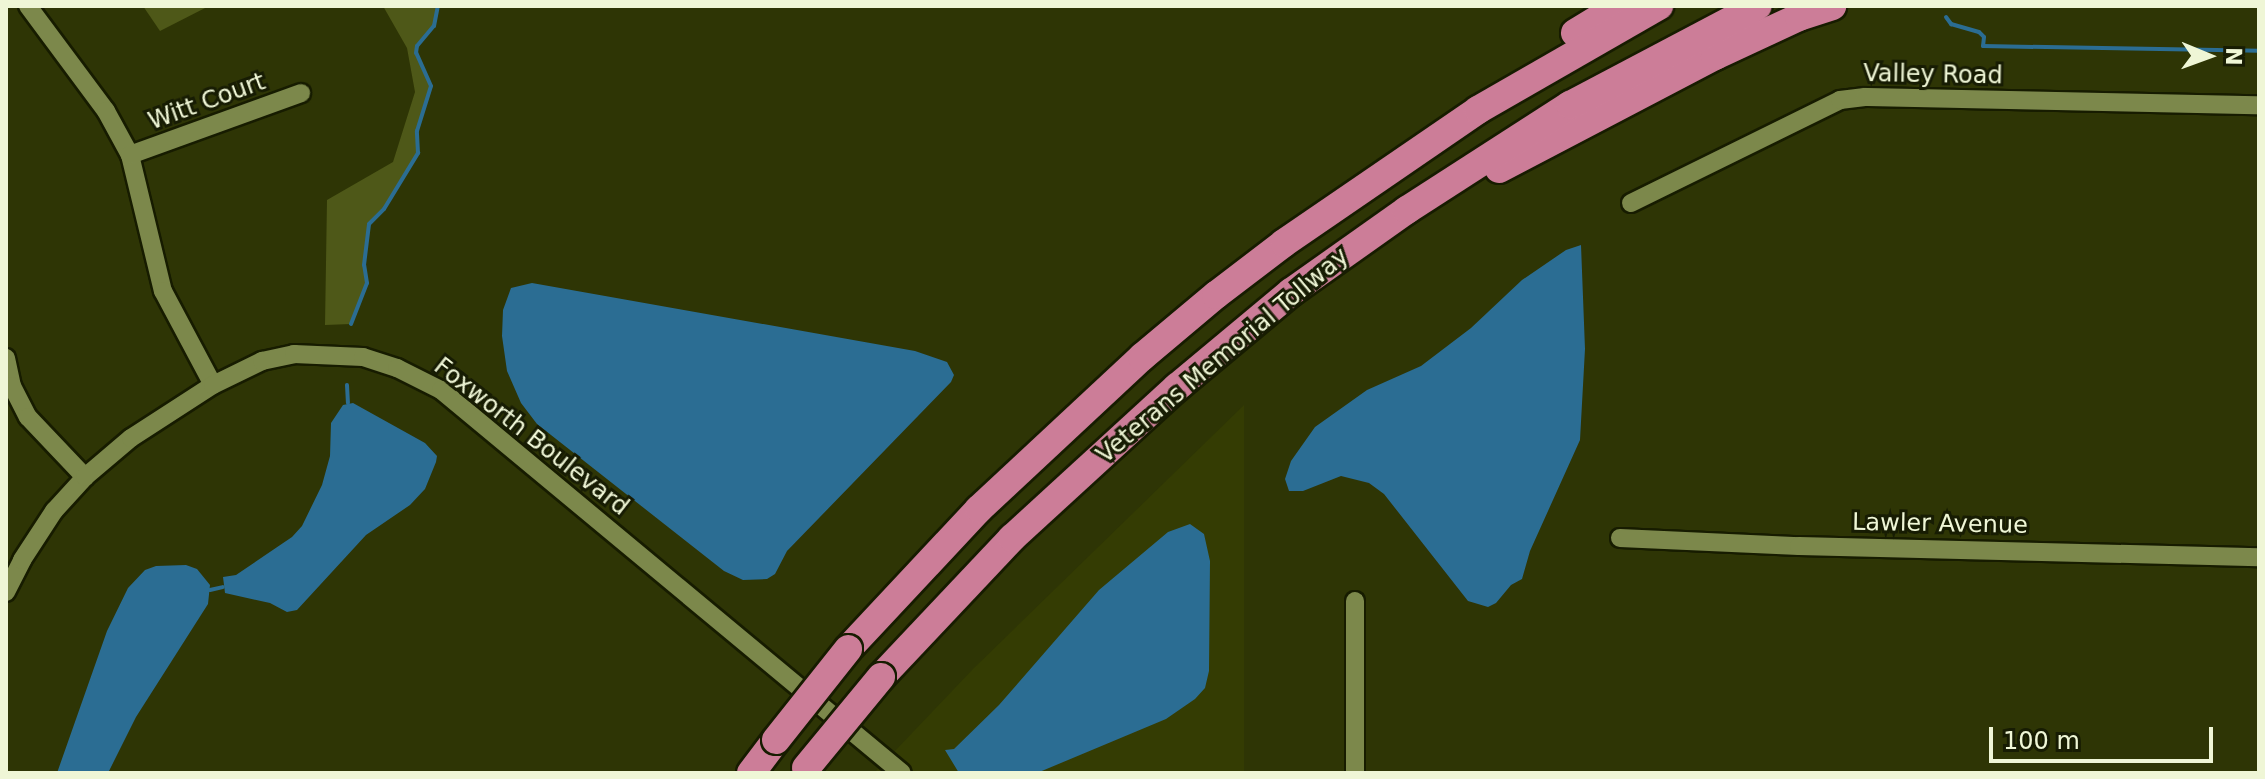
<!DOCTYPE html>
<html>
<head>
<meta charset="utf-8">
<style>
  body { margin:0 }
  #map { position:relative; width:2265px; height:779px; overflow:hidden; background:#2e3505; font-family:"DejaVu Sans",sans-serif }
  div>[style] { position:absolute }
  .built>* { inset:0; background:#343c03 }
  .green>* { inset:0; background:#4e5818 }
  .water>* { inset:0; background:#2b6d93 }
  .stream>* { height:4px; margin:-2px; padding:0 2px; transform-origin:2px; border-radius:2px; background:#2b6d93 }
  .roads { filter:drop-shadow(2px 0 #171c00) drop-shadow(-2px 0 #171c00) drop-shadow(0 2px #171c00) drop-shadow(0 -2px #171c00) }
  .minor>* { height:18px; margin:-9px; padding:0 9px; transform-origin:9px; border-radius:9px; background:#7c884b }
  .highway>* { height:28px; margin:-14px; padding:0 14px; transform-origin:14px; border-radius:14px; background:#cc7d98 }
  .bridges { filter:drop-shadow(2px 0 #171c00) drop-shadow(-2px 0 #171c00) drop-shadow(0 2px #171c00) drop-shadow(0 -2px #171c00) }
  .highway-bridge>* { height:28px; margin:-14px; padding:0 14px; transform-origin:14px; border-radius:14px; background:#cc7d98 }
  span { translate:-50% -50%; white-space:nowrap; text-align:center; line-height:1.15; -webkit-text-stroke:6px #171c03; paint-order:stroke }
  .street-label { font-size:24px; color:#eff6d6 }
  .frame { position:absolute; inset:0; border:8px solid #eff6d6; pointer-events:none }
  .north { position:absolute; left:2169px; top:16px; width:80px; height:80px; -webkit-text-stroke:6px #171c03; paint-order:stroke; rotate:91deg; font-size:22px; font-weight:700; line-height:32px; text-align:center; color:#eff6d6 }
  .north::after { content:''; display:block; margin:auto; width:28px; height:36px; background:#eff6d6; clip-path:polygon(50% 0,100% 100%,50% 72%,0 100%) }
  .scale { position:absolute; left:1989px; top:727px; width:224px; height:36px; box-sizing:border-box; border:4px solid #eff6d6; border-top:0; padding-left:10px; font-size:24px; line-height:28px; white-space:nowrap; color:#eff6d6; -webkit-text-stroke:6px #171c03; paint-order:stroke }
</style>
</head>
<body>
<div id="map">
  <div class="built">
    <i style="clip-path:polygon(1244px 405px,1244px 773px,874px 773px,973px 669px)"></i>
  </div>
  <div class="green">
    <i style="clip-path:polygon(143px 6px,209px 6px,160px 31px)"></i>
    <i style="clip-path:polygon(383px 6px,438px 6px,434px 26px,417px 46px,416px 53px,431px 86px,429px 98px,417px 131px,418px 153px,413px 164px,384px 209px,369px 224px,364px 265px,367px 283px,351px 324px,325px 325px,327px 200px,393px 162px,415px 92px,407px 48px)"></i>
  </div>
  <div class="water">
    <i style="clip-path:polygon(1581px 245px,1585px 349px,1580px 440px,1530px 551px,1522px 579px,1511px 585px,1496px 603px,1488px 607px,1468px 601px,1384px 494px,1369px 483px,1341px 476px,1303px 491px,1289px 491px,1285px 479px,1291px 461px,1315px 427px,1367px 390px,1421px 366px,1471px 328px,1522px 280px,1566px 250px)"></i>
    <i style="clip-path:polygon(532px 283px,915px 351px,947px 362px,954px 375px,951px 382px,787px 551px,775px 574px,767px 579px,743px 580px,724px 571px,537px 424px,521px 403px,507px 371px,502px 336px,503px 310px,511px 288px)"></i>
    <i style="clip-path:polygon(353px 403px,425px 443px,437px 456px,436px 462px,425px 489px,410px 505px,366px 535px,297px 610px,287px 612px,270px 603px,225px 593px,223px 577px,236px 575px,292px 537px,302px 526px,322px 485px,330px 456px,331px 423px,343px 405px)"></i>
    <i style="clip-path:polygon(1190px 524px,1204px 534px,1210px 561px,1209px 671px,1205px 688px,1195px 699px,1166px 719px,1037px 773px,959px 773px,945px 750px,954px 749px,999px 705px,1099px 590px,1168px 532px)"></i>
    <i style="clip-path:polygon(186px 565px,197px 569px,210px 585px,208px 604px,136px 717px,108px 773px,57px 773px,107px 631px,128px 588px,145px 570px,156px 566px)"></i>
  </div>
  <div class="stream">
    <i style="left:1946px;top:17px;width:9px;rotate:54deg"></i>
    <i style="left:1951px;top:24px;width:29px;rotate:16deg"></i>
    <i style="left:1979px;top:32px;width:7px;rotate:45deg"></i>
    <i style="left:1984px;top:37px;width:9px;rotate:96deg"></i>
    <i style="left:1983px;top:46px;width:276px;rotate:1deg"></i>
    <i style="left:351px;top:324px;width:44px;rotate:-68.7deg"></i>
    <i style="left:367px;top:283px;width:18px;rotate:-99deg"></i>
    <i style="left:364px;top:265px;width:41px;rotate:-83deg"></i>
    <i style="left:369px;top:224px;width:21px;rotate:-45deg"></i>
    <i style="left:384px;top:209px;width:66px;rotate:-58.7deg"></i>
    <i style="left:418px;top:153px;width:22px;rotate:-93deg"></i>
    <i style="left:417px;top:131px;width:47px;rotate:-72.7deg"></i>
    <i style="left:431px;top:86px;width:36px;rotate:-114deg"></i>
    <i style="left:416px;top:53px;width:7px;rotate:-82deg"></i>
    <i style="left:417px;top:46px;width:26px;rotate:-50deg"></i>
    <i style="left:434px;top:26px;width:20px;rotate:-79deg"></i>
    <i style="left:347px;top:385px;width:18px;rotate:87deg"></i>
    <i style="left:210px;top:590px;width:13px;rotate:-13deg"></i>
  </div>
  <div class="roads">
    <div class="minor">
      <i style="left:28px;top:6px;width:131px;rotate:53.4deg"></i>
      <i style="left:106px;top:111px;width:50px;rotate:61.4deg"></i>
      <i style="left:130px;top:155px;width:140px;rotate:76.4deg"></i>
      <i style="left:163px;top:291px;width:106px;rotate:62deg"></i>
      <i style="left:130px;top:155px;width:182px;rotate:-19.9deg"></i>
      <i style="left:1631px;top:203px;width:233px;rotate:-26.2deg"></i>
      <i style="left:1840px;top:100px;width:25px;rotate:-7deg"></i>
      <i style="left:1865px;top:97px;width:394px;rotate:1.2deg"></i>
      <i style="left:6px;top:358px;width:29px;rotate:78deg"></i>
      <i style="left:12px;top:386px;width:35px;rotate:63deg"></i>
      <i style="left:28px;top:417px;width:83px;rotate:46.5deg"></i>
      <i style="left:1620px;top:538px;width:179px;rotate:2.6deg"></i>
      <i style="left:1799px;top:546px;width:460px;rotate:1.4deg"></i>
      <i style="left:6px;top:592px;width:36px;rotate:-63deg"></i>
      <i style="left:22px;top:560px;width:59px;rotate:-56.9deg"></i>
      <i style="left:54px;top:511px;width:46px;rotate:-47.6deg"></i>
      <i style="left:85px;top:477px;width:60px;rotate:-40.3deg"></i>
      <i style="left:131px;top:438px;width:98px;rotate:-32.9deg"></i>
      <i style="left:213px;top:385px;width:55px;rotate:-26.1deg"></i>
      <i style="left:262px;top:361px;width:33px;rotate:-12deg"></i>
      <i style="left:294px;top:354px;width:69px;rotate:2.5deg"></i>
      <i style="left:363px;top:357px;width:36px;rotate:18deg"></i>
      <i style="left:397px;top:368px;width:49px;rotate:26.6deg"></i>
      <i style="left:441px;top:390px;width:599px;rotate:39.72deg"></i>
      <i style="left:1355px;top:773px;width:172px;rotate:-90deg"></i>
    </div>
    <div class="highway">
      <i style="left:1575px;top:33px;width:52px;rotate:-31.5deg"></i>
      <i style="left:1499px;top:169px;width:244px;rotate:-27.6deg"></i>
      <i style="left:1715px;top:56px;width:93px;rotate:-24.9deg"></i>
      <i style="left:1799px;top:17px;width:35px;rotate:-18deg"></i>
      <i style="left:848px;top:649px;width:192px;rotate:-46.9deg"></i>
      <i style="left:979px;top:509px;width:223px;rotate:-43deg"></i>
      <i style="left:1142px;top:357px;width:97px;rotate:-40deg"></i>
      <i style="left:1216px;top:295px;width:86px;rotate:-37.4deg"></i>
      <i style="left:1284px;top:243px;width:235px;rotate:-34.4deg"></i>
      <i style="left:1478px;top:110px;width:209px;rotate:-29.9deg"></i>
      <i style="left:881px;top:677px;width:191px;rotate:-46.7deg"></i>
      <i style="left:1012px;top:538px;width:224px;rotate:-42.5deg"></i>
      <i style="left:1177px;top:387px;width:148px;rotate:-39.8deg"></i>
      <i style="left:1291px;top:292px;width:142px;rotate:-35.3deg"></i>
      <i style="left:1407px;top:210px;width:194px;rotate:-32.8deg"></i>
      <i style="left:1570px;top:105px;width:212px;rotate:-27.8deg"></i>
      <i style="left:751px;top:773px;width:41px;rotate:-52.9deg"></i>
    </div>
  </div>
  <div class="bridges">
    <div class="highway-bridge">
      <i style="left:776px;top:740px;width:116px;rotate:-51.6deg"></i>
      <i style="left:806px;top:768px;width:118px;rotate:-50.5deg"></i>
    </div>
  </div>
  <div class="street-label">
    <span style="left:1933px;top:75px;rotate:1deg">Valley Road</span>
    <span style="left:207px;top:102px;rotate:-20deg">Witt Court</span>
    <span style="left:1223px;top:356px;rotate:-40deg">Veterans Memorial Tollway</span>
    <span style="left:531px;top:437px;rotate:38deg">Foxworth Boulevard</span>
    <span style="left:1940px;top:524px;rotate:1deg">Lawler Avenue</span>
  </div>
  <div class="frame"></div>
  <div class="north">N</div>
  <div class="scale">100 m</div>
</div>
</body>
</html>
